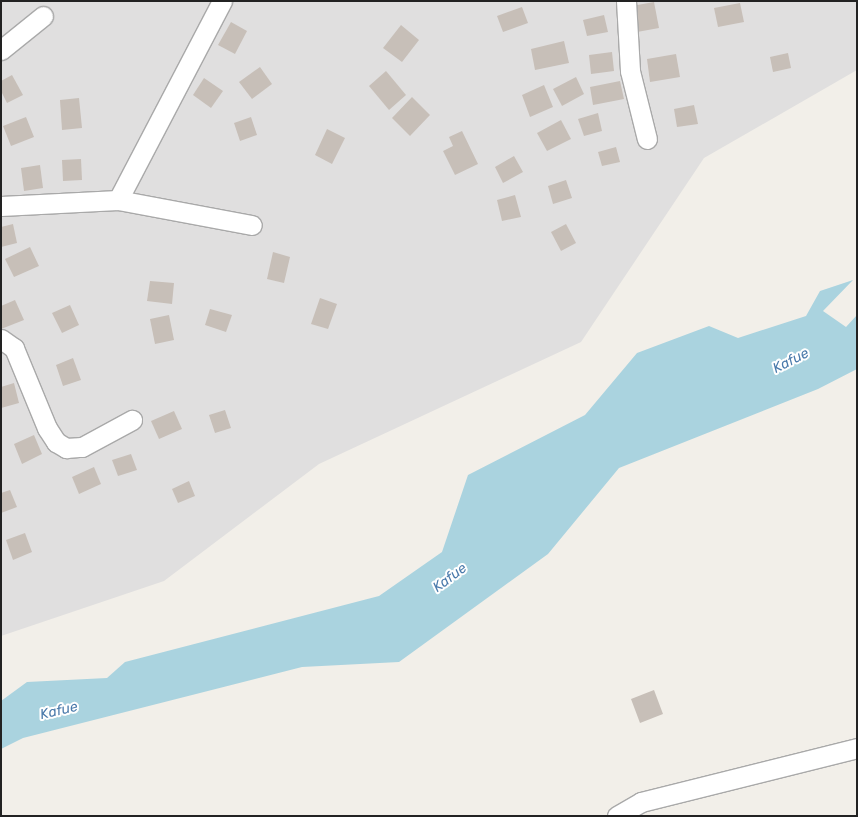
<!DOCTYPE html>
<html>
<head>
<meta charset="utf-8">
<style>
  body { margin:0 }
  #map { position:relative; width:858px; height:817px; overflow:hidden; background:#f2efe9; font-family:Rubik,sans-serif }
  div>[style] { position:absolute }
  .residential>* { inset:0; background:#e0dfdf }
  .water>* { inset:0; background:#aad3df }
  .building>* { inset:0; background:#c7bfb8 }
  .roads { filter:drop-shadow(1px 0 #a9a9a9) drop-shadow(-1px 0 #a9a9a9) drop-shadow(0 1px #a9a9a9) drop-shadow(0 -1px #a9a9a9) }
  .minor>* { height:19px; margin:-9.5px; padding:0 9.5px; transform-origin:9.5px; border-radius:9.5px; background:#fff }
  span { translate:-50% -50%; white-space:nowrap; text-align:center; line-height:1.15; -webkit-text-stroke:4px #fff; paint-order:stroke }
  .water-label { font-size:14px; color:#4a7aab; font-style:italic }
  .frame { position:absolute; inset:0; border:2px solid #222; pointer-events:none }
</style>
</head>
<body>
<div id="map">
  <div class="residential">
    <i style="clip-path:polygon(1px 1px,857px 1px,857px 70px,704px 158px,581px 342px,319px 464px,164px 581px,1px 636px)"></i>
  </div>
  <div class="water">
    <i style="clip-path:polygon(853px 280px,823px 311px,846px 327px,857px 315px,857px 369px,818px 389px,619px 468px,548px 554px,399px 662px,302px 667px,23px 738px,1px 749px,1px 701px,27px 682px,107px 678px,125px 662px,379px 596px,442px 552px,468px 475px,585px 415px,637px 353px,709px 326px,738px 338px,806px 316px,820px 291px)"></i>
  </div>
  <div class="building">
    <i style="clip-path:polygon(654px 2px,659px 28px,637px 32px,632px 6px)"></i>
    <i style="clip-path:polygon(740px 3px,744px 22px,718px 27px,714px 8px)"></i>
    <i style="clip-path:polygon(522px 7px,528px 23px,503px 32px,497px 16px)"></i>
    <i style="clip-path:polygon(604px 15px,608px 32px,587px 36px,583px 20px)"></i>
    <i style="clip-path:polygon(231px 22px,247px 31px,235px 54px,218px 45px)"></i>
    <i style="clip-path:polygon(401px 25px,419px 40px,402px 62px,383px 48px)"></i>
    <i style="clip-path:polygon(564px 41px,569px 63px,535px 70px,531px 49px)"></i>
    <i style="clip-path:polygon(612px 52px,614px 71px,591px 74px,589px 55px)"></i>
    <i style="clip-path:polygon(788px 53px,791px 68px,773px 72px,770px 57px)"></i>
    <i style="clip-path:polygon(676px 54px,680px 77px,650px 82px,647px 59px)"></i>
    <i style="clip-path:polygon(260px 67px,272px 84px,252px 99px,239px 82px)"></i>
    <i style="clip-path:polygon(386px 71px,406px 95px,389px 110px,369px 86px)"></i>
    <i style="clip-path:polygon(12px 75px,23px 95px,7px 103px,1px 91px,1px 81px)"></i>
    <i style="clip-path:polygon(576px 77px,584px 94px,562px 106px,553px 89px)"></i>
    <i style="clip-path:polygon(204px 78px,223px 91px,211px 108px,193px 95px)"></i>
    <i style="clip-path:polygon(620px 81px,624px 99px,593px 105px,590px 87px)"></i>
    <i style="clip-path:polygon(544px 85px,553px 107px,530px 117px,522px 95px)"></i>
    <i style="clip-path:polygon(412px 97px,430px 115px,410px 136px,392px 118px)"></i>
    <i style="clip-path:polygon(79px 98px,82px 128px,62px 130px,60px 100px)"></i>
    <i style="clip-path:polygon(694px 105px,698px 124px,677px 127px,674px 109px)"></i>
    <i style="clip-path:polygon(598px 113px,602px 131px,584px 136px,578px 119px)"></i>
    <i style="clip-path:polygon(26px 117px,34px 137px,11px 146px,3px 126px)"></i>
    <i style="clip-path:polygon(251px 117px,257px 135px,240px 141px,234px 123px)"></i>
    <i style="clip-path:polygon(561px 120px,571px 139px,547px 151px,537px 133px)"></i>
    <i style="clip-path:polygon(327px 129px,345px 138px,332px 164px,315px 155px)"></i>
    <i style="clip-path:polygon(462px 131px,478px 164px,455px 175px,443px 151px,453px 146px,449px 137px)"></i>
    <i style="clip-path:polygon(616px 147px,620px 162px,602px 166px,598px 152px)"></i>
    <i style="clip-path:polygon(514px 156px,523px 172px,503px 183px,495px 167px)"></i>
    <i style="clip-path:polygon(81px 159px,82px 180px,63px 181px,62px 160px)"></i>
    <i style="clip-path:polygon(40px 165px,43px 188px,24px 191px,21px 168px)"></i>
    <i style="clip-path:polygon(566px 180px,572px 198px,553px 204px,548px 186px)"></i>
    <i style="clip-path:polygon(515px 195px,521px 217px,502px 221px,497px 200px)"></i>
    <i style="clip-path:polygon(13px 224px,17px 243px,1px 247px,1px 227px)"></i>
    <i style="clip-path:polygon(566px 224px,576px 243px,561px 251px,551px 232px)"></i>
    <i style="clip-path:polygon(30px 247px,39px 266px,14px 277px,5px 259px)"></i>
    <i style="clip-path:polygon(273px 252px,290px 257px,284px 283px,267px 279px)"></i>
    <i style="clip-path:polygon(150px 281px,174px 283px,172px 304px,147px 301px)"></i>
    <i style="clip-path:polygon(320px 298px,337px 304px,328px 329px,311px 324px)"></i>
    <i style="clip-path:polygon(15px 300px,24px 320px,1px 329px,1px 306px)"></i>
    <i style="clip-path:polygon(70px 305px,79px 325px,62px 333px,52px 313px)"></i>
    <i style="clip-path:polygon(210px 309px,232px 315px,226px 332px,205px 325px)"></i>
    <i style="clip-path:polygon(169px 315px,174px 340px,155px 344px,150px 319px)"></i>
    <i style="clip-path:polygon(73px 358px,81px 380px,63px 386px,56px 365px)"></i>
    <i style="clip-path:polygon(14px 383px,19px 403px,1px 408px,1px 387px)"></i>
    <i style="clip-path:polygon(225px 410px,231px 428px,215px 433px,209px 415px)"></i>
    <i style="clip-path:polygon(174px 411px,182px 429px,159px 439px,151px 421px)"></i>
    <i style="clip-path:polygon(34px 435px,42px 454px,22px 464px,14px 444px)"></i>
    <i style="clip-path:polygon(131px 454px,137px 470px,118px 476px,112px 460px)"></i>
    <i style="clip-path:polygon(94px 467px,101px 484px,79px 494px,72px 477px)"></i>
    <i style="clip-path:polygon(189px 481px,195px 496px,178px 503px,172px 489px)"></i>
    <i style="clip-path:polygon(10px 490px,17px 507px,1px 513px,1px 493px)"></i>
    <i style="clip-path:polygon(25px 533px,32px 552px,13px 560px,6px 540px)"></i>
    <i style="clip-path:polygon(654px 690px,663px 714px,640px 723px,631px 699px)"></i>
  </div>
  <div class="roads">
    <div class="minor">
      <i style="left:626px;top:1px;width:70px;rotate:86.7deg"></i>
      <i style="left:630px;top:71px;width:70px;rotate:76deg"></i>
      <i style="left:1px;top:50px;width:54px;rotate:-39deg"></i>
      <i style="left:118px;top:200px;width:225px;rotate:-62.4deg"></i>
      <i style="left:1px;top:206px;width:117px;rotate:-2.9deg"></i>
      <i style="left:118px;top:200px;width:136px;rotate:10.6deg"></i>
      <i style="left:1px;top:339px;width:16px;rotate:35deg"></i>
      <i style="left:14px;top:348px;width:87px;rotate:67.6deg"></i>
      <i style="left:47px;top:428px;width:17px;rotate:57deg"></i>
      <i style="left:56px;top:442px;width:12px;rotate:31deg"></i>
      <i style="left:66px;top:448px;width:16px;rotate:-4deg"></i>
      <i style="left:82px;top:447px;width:57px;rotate:-28.4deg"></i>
      <i style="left:617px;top:816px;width:28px;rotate:-30deg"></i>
      <i style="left:641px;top:802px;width:223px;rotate:-14deg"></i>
    </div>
  </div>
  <div class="water-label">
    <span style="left:791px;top:361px;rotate:-27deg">Kafue</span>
    <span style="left:450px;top:578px;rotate:-37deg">Kafue</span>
    <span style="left:59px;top:711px;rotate:-13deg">Kafue</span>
  </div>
  <div class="frame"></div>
</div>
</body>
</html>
